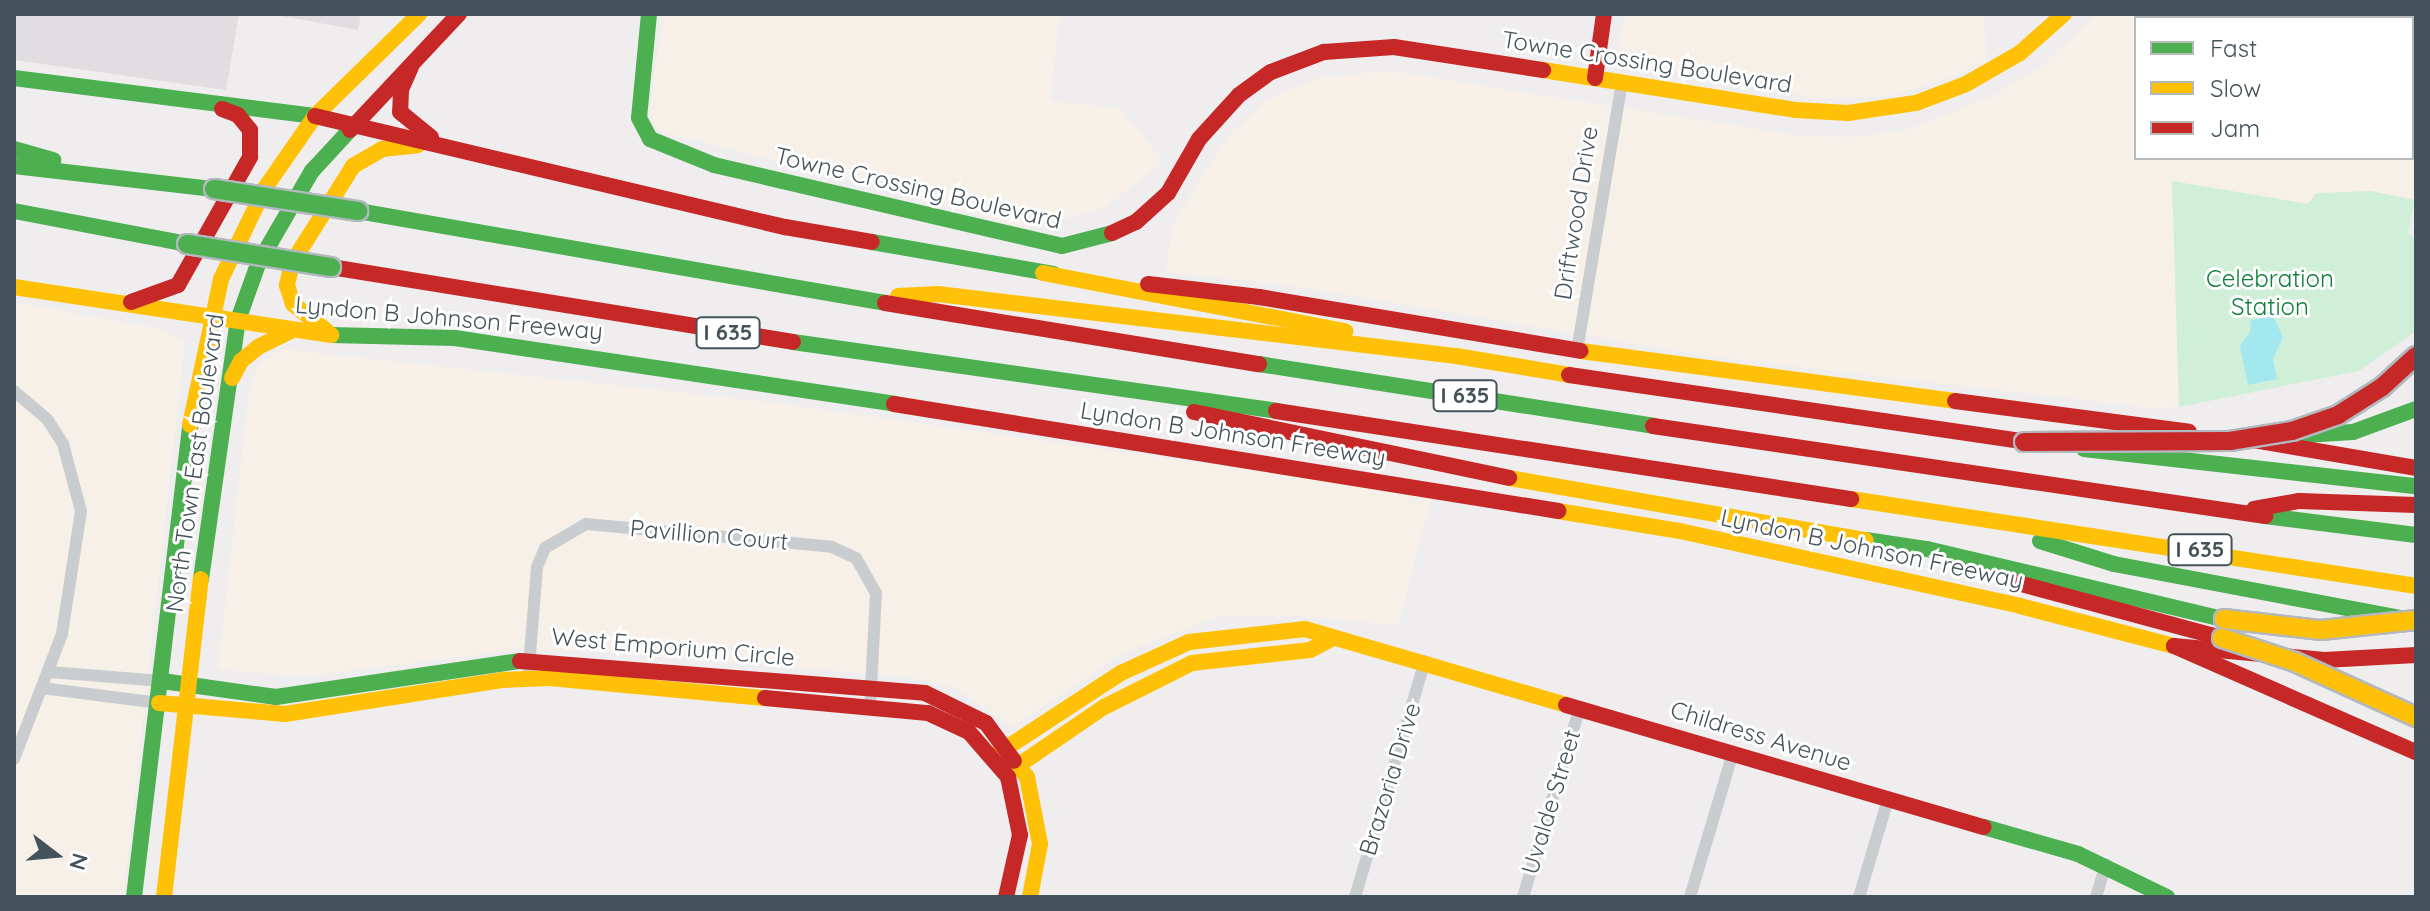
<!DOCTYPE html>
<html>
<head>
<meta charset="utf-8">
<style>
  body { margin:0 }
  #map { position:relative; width:2430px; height:911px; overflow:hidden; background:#efedee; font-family:Quicksand,sans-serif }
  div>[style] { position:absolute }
  .commercial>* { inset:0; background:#f7f0e8 }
  .education>* { inset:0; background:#e0dee0 }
  .green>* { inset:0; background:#d0efd9 }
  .water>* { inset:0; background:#a3e8ef }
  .street>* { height:12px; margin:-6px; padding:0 6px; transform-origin:6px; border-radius:6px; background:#cacdcf }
  .fast>* { height:16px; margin:-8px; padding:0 8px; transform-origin:8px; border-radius:8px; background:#4caf50 }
  .slow>* { height:16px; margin:-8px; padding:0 8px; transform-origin:8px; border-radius:8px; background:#ffc107 }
  .jam>* { height:16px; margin:-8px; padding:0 8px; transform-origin:8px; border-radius:8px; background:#c62828 }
  .bridges { filter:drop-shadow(2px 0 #b2b8be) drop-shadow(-2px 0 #b2b8be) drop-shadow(0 2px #b2b8be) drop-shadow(0 -2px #b2b8be) }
  .fast-bridge>* { height:18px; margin:-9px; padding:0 9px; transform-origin:9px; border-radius:9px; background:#4caf50 }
  .slow-bridge>* { height:18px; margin:-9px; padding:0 9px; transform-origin:9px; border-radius:9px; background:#ffc107 }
  .jam-bridge>* { height:18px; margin:-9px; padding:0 9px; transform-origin:9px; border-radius:9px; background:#c62828 }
  span { translate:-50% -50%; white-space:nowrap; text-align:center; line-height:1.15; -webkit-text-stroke:6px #fff; paint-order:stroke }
  .shield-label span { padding:2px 6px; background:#fff; border:2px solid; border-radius:6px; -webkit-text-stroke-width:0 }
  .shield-label { font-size:22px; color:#44535b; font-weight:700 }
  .street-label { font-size:24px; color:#44535b }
  .park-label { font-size:24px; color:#117f3c }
  .frame { position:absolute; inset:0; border:16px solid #44535b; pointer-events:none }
  .legend { position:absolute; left:2134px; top:16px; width:280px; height:144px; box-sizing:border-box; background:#fff; border:2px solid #b4babd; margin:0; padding:10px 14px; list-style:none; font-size:24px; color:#44535b }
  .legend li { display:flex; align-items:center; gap:16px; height:40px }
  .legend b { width:40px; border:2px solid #b4babd }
  .north { position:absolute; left:16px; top:815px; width:80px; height:80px; -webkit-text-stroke:6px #fff; paint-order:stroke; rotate:106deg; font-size:22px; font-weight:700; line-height:32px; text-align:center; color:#44535b }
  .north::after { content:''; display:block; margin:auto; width:28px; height:36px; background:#44535b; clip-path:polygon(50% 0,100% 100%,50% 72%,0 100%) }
</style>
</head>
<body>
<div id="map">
  <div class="commercial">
    <i style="clip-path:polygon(664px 14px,1060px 14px,1050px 101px,1119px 108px,1164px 161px,1105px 208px,1027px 228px,657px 130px,650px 108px)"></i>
    <i style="clip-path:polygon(1625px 14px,1985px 14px,1986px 60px,1956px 75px,1890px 96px,1818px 99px,1617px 60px)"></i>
    <i style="clip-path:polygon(evenodd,2097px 14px,2416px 14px,2416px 200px,2408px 233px,2416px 239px,2416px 331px,2359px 371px,2179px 407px,2151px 408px,1706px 356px,1306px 288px,1166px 272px,1172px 226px,1225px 140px,1266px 100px,1320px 77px,1390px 71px,1802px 136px,1858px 137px,1906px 130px,1991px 97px,2041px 67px,2097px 14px,2136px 18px,2412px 18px,2412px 158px,2136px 158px,2136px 18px)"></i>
    <i style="clip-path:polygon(14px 302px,161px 329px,185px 344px,123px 897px,14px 897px)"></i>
    <i style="clip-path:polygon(282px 349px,770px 402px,1432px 496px,1398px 626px,1305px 616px,1218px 617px,1123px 653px,1012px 727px,955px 688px,909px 677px,598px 652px,524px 649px,302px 677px,218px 669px,249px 391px,258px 364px)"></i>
  </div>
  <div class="education">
    <i style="clip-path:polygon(14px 14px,239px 14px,226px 90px,14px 60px)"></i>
    <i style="clip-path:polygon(271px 14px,361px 14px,358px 30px)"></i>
  </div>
  <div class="green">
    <i style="clip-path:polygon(2172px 181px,2308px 204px,2316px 193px,2371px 191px,2415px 200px,2408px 233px,2416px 239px,2416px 331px,2359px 371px,2179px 407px)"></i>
  </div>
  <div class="water">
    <i style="clip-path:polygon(2273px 316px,2283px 337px,2273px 359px,2277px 379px,2248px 385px,2240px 346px,2250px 332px,2251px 320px)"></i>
  </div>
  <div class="street">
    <i style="left:1577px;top:351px;width:273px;rotate:-80.5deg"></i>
    <i style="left:14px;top:391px;width:43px;rotate:40.3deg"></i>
    <i style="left:47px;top:419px;width:30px;rotate:57deg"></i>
    <i style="left:63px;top:444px;width:69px;rotate:75deg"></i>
    <i style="left:81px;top:511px;width:124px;rotate:98.8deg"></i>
    <i style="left:62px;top:634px;width:134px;rotate:111deg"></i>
    <i style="left:50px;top:672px;width:112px;rotate:4.6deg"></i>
    <i style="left:528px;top:679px;width:112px;rotate:-85.4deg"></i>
    <i style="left:537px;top:567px;width:21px;rotate:-67deg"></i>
    <i style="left:545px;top:548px;width:48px;rotate:-30.3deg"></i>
    <i style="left:586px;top:524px;width:247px;rotate:5.3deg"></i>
    <i style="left:832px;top:547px;width:26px;rotate:25deg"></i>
    <i style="left:856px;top:558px;width:40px;rotate:60.3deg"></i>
    <i style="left:876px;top:593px;width:114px;rotate:93deg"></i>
    <i style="left:42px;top:688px;width:118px;rotate:7.3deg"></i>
    <i style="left:1355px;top:897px;width:246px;rotate:-73.5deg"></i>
    <i style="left:1523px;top:897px;width:198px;rotate:-73.3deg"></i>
    <i style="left:1690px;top:897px;width:150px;rotate:-73.4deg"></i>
    <i style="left:1859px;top:897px;width:102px;rotate:-73.5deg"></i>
    <i style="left:2096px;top:897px;width:34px;rotate:-73deg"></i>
  </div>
  <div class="fast">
    <i style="left:649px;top:14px;width:104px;rotate:95.5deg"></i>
    <i style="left:639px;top:118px;width:24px;rotate:62deg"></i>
    <i style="left:650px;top:139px;width:69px;rotate:22.1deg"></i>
    <i style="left:714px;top:165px;width:357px;rotate:13.1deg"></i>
    <i style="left:1062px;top:246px;width:52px;rotate:-14.6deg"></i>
    <i style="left:14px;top:78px;width:303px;rotate:7.2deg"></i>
    <i style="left:14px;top:149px;width:41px;rotate:15.8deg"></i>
    <i style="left:14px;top:166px;width:201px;rotate:6.6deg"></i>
    <i style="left:14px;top:211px;width:176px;rotate:10.8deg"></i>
    <i style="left:358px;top:211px;width:535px;rotate:9.9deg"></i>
    <i style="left:872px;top:242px;width:184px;rotate:10deg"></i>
    <i style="left:331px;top:335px;width:124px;rotate:1.4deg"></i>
    <i style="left:455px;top:338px;width:444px;rotate:8.5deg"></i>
    <i style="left:793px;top:342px;width:488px;rotate:8.1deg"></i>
    <i style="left:1259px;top:364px;width:399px;rotate:8.9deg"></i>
    <i style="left:2289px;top:436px;width:64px;rotate:-3.6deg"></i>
    <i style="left:2353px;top:432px;width:67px;rotate:-20.1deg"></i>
    <i style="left:2084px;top:449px;width:334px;rotate:6.4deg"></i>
    <i style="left:2265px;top:516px;width:152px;rotate:7.2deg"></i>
    <i style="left:1866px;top:540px;width:62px;rotate:8.4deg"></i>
    <i style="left:1927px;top:549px;width:305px;rotate:13.3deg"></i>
    <i style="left:2040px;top:541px;width:77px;rotate:17.3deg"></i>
    <i style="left:2114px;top:564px;width:292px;rotate:10.7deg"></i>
    <i style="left:201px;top:579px;width:262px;rotate:-81.9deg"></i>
    <i style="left:238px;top:320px;width:59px;rotate:-70.3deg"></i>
    <i style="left:258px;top:264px;width:108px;rotate:-59.9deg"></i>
    <i style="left:312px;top:171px;width:56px;rotate:-47.2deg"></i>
    <i style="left:162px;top:681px;width:115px;rotate:8deg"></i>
    <i style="left:276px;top:697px;width:247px;rotate:-8.4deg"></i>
    <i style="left:1984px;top:827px;width:98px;rotate:16deg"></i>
    <i style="left:2078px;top:854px;width:99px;rotate:25.8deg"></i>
    <i style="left:134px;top:897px;width:475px;rotate:-83.2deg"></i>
  </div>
  <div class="slow">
    <i style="left:1543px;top:70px;width:255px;rotate:9deg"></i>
    <i style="left:1795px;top:110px;width:53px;rotate:3.2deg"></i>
    <i style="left:1848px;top:113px;width:69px;rotate:-8.4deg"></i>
    <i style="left:1916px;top:103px;width:53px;rotate:-20.8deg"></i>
    <i style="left:1966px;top:84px;width:62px;rotate:-29.9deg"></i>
    <i style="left:2020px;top:53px;width:59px;rotate:-41.6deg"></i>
    <i style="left:1043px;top:273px;width:308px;rotate:10.9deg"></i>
    <i style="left:14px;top:287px;width:321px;rotate:8.6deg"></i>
    <i style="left:898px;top:296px;width:40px;rotate:-2.9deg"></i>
    <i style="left:938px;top:294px;width:522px;rotate:6.83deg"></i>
    <i style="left:1456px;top:356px;width:115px;rotate:9.5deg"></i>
    <i style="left:328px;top:332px;width:45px;rotate:-141.3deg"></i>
    <i style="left:293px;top:304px;width:20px;rotate:-108deg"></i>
    <i style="left:287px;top:285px;width:23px;rotate:-77deg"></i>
    <i style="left:292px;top:263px;width:115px;rotate:-57.8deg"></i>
    <i style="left:353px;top:166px;width:34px;rotate:-30deg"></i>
    <i style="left:382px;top:149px;width:36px;rotate:-6deg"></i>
    <i style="left:1581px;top:351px;width:377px;rotate:7.6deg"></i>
    <i style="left:232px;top:378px;width:19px;rotate:-62deg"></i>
    <i style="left:241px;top:361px;width:22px;rotate:-39deg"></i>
    <i style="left:258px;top:347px;width:39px;rotate:-26deg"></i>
    <i style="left:190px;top:425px;width:149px;rotate:-78deg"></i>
    <i style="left:221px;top:279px;width:101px;rotate:-64.2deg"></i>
    <i style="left:265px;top:188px;width:88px;rotate:-55.2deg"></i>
    <i style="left:315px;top:116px;width:146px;rotate:-44.4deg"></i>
    <i style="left:1509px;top:478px;width:362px;rotate:9.9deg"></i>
    <i style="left:1851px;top:499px;width:572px;rotate:8.75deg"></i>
    <i style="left:1558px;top:511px;width:124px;rotate:9.3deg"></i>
    <i style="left:1680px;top:531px;width:348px;rotate:12.4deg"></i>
    <i style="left:2020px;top:606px;width:159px;rotate:14.6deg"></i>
    <i style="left:159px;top:703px;width:126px;rotate:5deg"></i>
    <i style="left:285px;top:714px;width:221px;rotate:-8.9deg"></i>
    <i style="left:503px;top:680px;width:46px;rotate:-2.5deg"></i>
    <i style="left:549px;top:678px;width:217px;rotate:5.3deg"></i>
    <i style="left:994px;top:756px;width:152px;rotate:-33.2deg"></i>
    <i style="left:1121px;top:673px;width:75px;rotate:-24.5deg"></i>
    <i style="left:1189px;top:642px;width:117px;rotate:-6.4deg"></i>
    <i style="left:1305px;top:629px;width:272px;rotate:16.2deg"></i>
    <i style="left:1014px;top:761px;width:21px;rotate:51deg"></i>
    <i style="left:1027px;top:777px;width:68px;rotate:79deg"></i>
    <i style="left:1040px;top:844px;width:54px;rotate:100.7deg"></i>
    <i style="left:1013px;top:769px;width:110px;rotate:-34.3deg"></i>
    <i style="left:1104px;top:707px;width:98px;rotate:-26.6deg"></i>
    <i style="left:1192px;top:663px;width:119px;rotate:-6.3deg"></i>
    <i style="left:1310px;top:650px;width:27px;rotate:-27deg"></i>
    <i style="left:164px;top:897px;width:320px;rotate:-83.4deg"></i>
  </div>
  <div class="jam">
    <i style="left:411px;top:67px;width:24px;rotate:114deg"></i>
    <i style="left:401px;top:89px;width:23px;rotate:92deg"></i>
    <i style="left:400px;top:112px;width:40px;rotate:39deg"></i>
    <i style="left:1595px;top:78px;width:65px;rotate:-82deg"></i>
    <i style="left:315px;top:116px;width:483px;rotate:13.3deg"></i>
    <i style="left:785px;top:227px;width:88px;rotate:9.8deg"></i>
    <i style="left:350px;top:130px;width:159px;rotate:-46.8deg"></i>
    <i style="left:1112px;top:233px;width:26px;rotate:-25deg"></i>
    <i style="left:1136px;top:222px;width:43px;rotate:-42.2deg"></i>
    <i style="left:1168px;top:193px;width:62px;rotate:-60.1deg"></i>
    <i style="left:1199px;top:139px;width:59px;rotate:-47.7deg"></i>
    <i style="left:1239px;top:95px;width:39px;rotate:-36deg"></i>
    <i style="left:1271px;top:72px;width:57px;rotate:-20.7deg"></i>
    <i style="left:1324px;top:52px;width:70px;rotate:-4.1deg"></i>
    <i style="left:1394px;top:47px;width:151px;rotate:8.8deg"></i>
    <i style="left:331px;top:267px;width:468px;rotate:9.2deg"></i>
    <i style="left:1148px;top:284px;width:112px;rotate:6.7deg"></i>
    <i style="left:1259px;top:297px;width:326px;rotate:9.5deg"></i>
    <i style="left:131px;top:302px;width:50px;rotate:-19.9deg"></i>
    <i style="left:178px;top:285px;width:147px;rotate:-60.6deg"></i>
    <i style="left:250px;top:157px;width:27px;rotate:-90deg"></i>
    <i style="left:250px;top:130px;width:19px;rotate:-129deg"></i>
    <i style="left:238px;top:115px;width:17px;rotate:-159deg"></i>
    <i style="left:885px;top:303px;width:379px;rotate:9.3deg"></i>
    <i style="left:1569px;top:375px;width:477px;rotate:8.3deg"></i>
    <i style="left:1955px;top:401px;width:236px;rotate:7.5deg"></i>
    <i style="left:894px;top:404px;width:673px;rotate:9.15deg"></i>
    <i style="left:1276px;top:411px;width:582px;rotate:8.7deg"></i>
    <i style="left:1194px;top:412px;width:322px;rotate:11.8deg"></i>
    <i style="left:1653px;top:426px;width:619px;rotate:8.37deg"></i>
    <i style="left:2248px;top:439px;width:170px;rotate:9.8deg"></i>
    <i style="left:2254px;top:509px;width:46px;rotate:-10.1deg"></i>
    <i style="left:2299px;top:501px;width:117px;rotate:2deg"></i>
    <i style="left:2014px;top:582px;width:215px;rotate:15.1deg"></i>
    <i style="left:2174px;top:646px;width:264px;rotate:23.7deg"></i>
    <i style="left:2174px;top:646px;width:151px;rotate:5.3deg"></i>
    <i style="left:2324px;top:660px;width:92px;rotate:-3.1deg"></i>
    <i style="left:520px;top:661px;width:406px;rotate:4.5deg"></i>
    <i style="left:925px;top:693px;width:68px;rotate:26.2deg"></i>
    <i style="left:986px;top:723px;width:47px;rotate:53.6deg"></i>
    <i style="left:765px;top:698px;width:164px;rotate:5.3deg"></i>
    <i style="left:928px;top:713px;width:45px;rotate:24.9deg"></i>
    <i style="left:969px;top:732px;width:60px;rotate:49.1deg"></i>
    <i style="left:1008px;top:777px;width:59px;rotate:78.3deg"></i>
    <i style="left:1020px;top:835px;width:64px;rotate:102.7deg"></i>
    <i style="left:1566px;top:705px;width:435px;rotate:16.3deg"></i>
  </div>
  <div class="bridges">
    <div class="fast-bridge">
      <i style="left:214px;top:189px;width:146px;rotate:8.7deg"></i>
      <i style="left:187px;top:244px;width:146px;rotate:9.1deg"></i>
    </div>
    <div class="slow-bridge">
      <i style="left:2224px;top:619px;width:98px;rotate:6.5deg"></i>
      <i style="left:2321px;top:630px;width:96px;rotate:-6deg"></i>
      <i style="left:2222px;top:638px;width:77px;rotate:18.2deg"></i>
      <i style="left:2295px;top:662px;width:133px;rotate:24.4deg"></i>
    </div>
    <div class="jam-bridge">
      <i style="left:2024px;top:442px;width:206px;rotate:-0.3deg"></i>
      <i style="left:2230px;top:441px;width:63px;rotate:-9.2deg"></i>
      <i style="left:2292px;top:431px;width:49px;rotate:-19.2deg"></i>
      <i style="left:2338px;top:415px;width:52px;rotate:-32.5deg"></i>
      <i style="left:2382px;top:387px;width:46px;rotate:-42.4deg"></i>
    </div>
  </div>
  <div class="shield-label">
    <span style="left:728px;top:333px">I 635</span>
    <span style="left:1465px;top:396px">I 635</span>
    <span style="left:2200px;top:550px">I 635</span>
  </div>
  <div class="street-label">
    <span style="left:1647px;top:62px;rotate:9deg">Towne Crossing Boulevard</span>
    <span style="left:918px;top:188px;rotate:13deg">Towne Crossing Boulevard</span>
    <span style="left:1576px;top:213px;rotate:-81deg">Driftwood Drive</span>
    <span style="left:449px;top:318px;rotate:5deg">Lyndon B Johnson Freeway</span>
    <span style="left:1233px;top:434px;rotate:9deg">Lyndon B Johnson Freeway</span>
    <span style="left:195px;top:463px;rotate:-82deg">North Town East Boulevard</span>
    <span style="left:709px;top:535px;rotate:5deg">Pavillion Court</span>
    <span style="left:1872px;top:549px;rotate:12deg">Lyndon B Johnson Freeway</span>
    <span style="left:673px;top:647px;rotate:5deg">West Emporium Circle</span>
    <span style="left:1761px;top:736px;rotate:17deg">Childress Avenue</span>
    <span style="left:1390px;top:779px;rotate:-73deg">Brazoria Drive</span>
    <span style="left:1551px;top:802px;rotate:-73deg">Uvalde Street</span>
  </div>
  <div class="park-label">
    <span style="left:2270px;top:293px">Celebration<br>Station</span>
  </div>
  <div class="frame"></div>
  <ul class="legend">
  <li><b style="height:10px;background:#4caf50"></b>Fast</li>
  <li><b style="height:10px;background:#ffc107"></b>Slow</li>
  <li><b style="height:10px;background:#c62828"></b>Jam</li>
  </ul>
  <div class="north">N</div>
</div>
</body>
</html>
